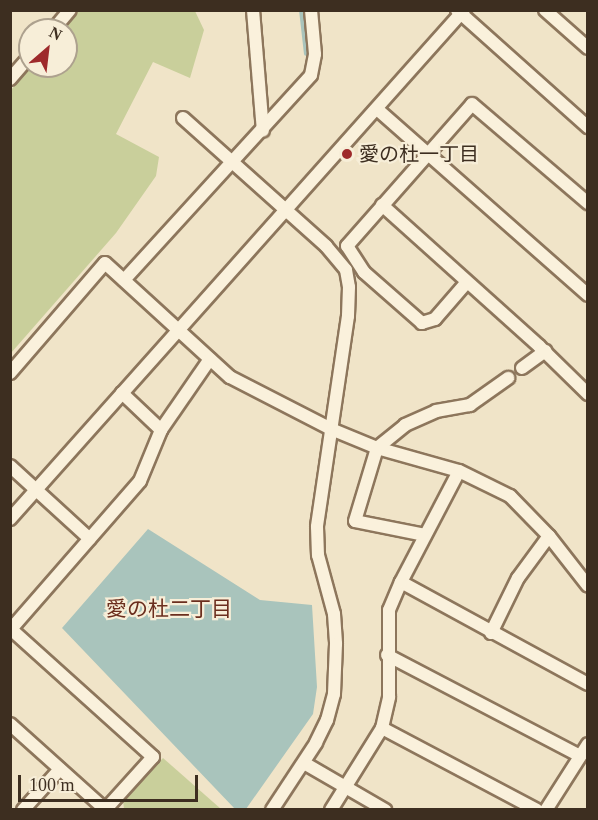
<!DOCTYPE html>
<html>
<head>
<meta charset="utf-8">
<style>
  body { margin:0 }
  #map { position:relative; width:598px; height:820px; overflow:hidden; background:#f0e4c8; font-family:"Times New Roman","Noto Sans JP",serif }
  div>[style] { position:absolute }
  .green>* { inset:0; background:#c9cf9b }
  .water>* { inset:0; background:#a9c4bc }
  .stream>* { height:4px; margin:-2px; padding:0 2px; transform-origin:2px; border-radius:2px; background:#a9c4bc }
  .roads { filter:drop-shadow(2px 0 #8d765c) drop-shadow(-2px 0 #8d765c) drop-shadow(0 2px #8d765c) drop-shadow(0 -2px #8d765c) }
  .minor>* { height:12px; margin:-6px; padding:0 6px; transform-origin:6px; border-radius:6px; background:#faf1dc }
  .dots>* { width:16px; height:16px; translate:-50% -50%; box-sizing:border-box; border:3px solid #f7eed8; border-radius:50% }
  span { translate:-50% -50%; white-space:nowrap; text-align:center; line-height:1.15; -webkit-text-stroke:4.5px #f7eed8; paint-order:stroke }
  .poi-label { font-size:20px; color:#3d2e20 }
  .left { translate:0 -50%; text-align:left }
  .neighbourhood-label { font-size:21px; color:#6b2e1e }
  .frame { position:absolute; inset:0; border:12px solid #3d2e20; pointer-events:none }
  .north { position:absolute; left:18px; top:18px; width:60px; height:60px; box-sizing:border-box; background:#f7eed8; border:2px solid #ada18e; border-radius:50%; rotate:28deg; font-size:16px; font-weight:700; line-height:24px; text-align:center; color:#3d2e20 }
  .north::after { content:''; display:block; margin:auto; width:21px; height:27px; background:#9e2a2b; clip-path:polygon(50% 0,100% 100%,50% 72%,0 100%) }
  .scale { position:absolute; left:18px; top:775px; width:180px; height:27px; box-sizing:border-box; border:3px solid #3d2e20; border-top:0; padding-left:8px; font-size:18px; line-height:21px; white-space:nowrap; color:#3d2e20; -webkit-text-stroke:4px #f7eed8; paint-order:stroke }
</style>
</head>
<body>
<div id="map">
  <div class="green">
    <i style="clip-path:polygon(79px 10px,195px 11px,204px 30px,190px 78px,153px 62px,116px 134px,159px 157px,156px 176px,116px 233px,11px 353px,11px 90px,31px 66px,66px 66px,66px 30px,62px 30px)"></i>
    <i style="clip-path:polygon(163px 758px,221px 809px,124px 809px,123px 801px)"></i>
  </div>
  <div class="water">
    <i style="clip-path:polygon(148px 529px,260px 600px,312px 605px,317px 687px,313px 714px,246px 809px,235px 809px,62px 628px)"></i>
  </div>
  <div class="stream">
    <i style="left:301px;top:10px;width:44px;rotate:83.5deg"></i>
  </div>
  <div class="roads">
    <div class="minor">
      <i style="left:253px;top:10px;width:121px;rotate:85.3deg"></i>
      <i style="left:457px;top:10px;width:176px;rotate:41.8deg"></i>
      <i style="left:545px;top:10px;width:57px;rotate:41.5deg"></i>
      <i style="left:53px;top:30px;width:26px;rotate:-50deg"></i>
      <i style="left:10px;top:79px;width:30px;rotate:-49deg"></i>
      <i style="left:377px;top:109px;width:281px;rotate:41.4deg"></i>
      <i style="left:183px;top:118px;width:192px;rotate:41.8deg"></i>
      <i style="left:326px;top:246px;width:31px;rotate:50deg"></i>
      <i style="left:346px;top:270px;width:17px;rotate:80deg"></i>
      <i style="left:349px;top:287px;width:29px;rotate:92deg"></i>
      <i style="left:348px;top:316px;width:213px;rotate:98.4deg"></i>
      <i style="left:317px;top:527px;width:28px;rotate:88deg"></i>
      <i style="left:318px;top:555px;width:61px;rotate:74.8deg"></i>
      <i style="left:334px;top:614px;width:30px;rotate:86deg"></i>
      <i style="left:336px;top:644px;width:50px;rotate:92.3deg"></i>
      <i style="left:334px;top:694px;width:27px;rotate:105deg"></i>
      <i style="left:327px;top:720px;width:25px;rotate:116deg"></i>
      <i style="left:316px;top:743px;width:80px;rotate:123.3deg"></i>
      <i style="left:382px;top:205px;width:211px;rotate:41.9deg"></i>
      <i style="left:539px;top:346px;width:69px;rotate:44.4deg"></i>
      <i style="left:124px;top:280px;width:277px;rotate:-47.6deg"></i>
      <i style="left:311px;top:75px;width:21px;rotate:-79deg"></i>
      <i style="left:315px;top:54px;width:44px;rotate:-95.2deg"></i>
      <i style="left:467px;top:282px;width:49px;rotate:130.9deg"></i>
      <i style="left:435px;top:319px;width:14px;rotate:163deg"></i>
      <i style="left:422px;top:323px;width:77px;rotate:-138.7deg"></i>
      <i style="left:364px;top:272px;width:31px;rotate:-123deg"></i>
      <i style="left:347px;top:246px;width:189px;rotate:-48.6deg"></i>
      <i style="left:472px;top:104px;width:153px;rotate:40.5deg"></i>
      <i style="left:522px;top:368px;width:29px;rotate:-36deg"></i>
      <i style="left:10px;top:373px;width:145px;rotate:-49.2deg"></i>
      <i style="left:105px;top:263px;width:169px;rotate:42.4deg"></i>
      <i style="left:230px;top:377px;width:114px;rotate:27.2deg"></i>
      <i style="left:331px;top:429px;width:50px;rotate:22.4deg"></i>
      <i style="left:377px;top:448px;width:85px;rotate:15.7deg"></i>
      <i style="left:459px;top:471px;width:57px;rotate:26.1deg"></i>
      <i style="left:510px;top:496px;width:56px;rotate:45.7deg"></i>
      <i style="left:549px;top:536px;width:63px;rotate:52deg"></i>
      <i style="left:122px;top:393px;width:54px;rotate:43.5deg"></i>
      <i style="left:10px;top:466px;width:108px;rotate:42.4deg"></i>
      <i style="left:10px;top:519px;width:682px;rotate:-48.27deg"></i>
      <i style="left:425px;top:535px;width:71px;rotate:-168.7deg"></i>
      <i style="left:355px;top:521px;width:76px;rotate:-73.2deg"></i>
      <i style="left:377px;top:448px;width:36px;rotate:-39deg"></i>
      <i style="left:405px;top:425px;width:34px;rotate:-24deg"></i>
      <i style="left:436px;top:411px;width:35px;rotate:-10deg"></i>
      <i style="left:470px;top:405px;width:47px;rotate:-35.4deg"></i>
      <i style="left:401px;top:582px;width:213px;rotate:28.6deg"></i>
      <i style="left:491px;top:633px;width:61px;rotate:-63.9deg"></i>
      <i style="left:518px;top:578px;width:52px;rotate:-53.6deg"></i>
      <i style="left:387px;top:655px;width:218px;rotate:27.6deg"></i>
      <i style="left:10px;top:724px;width:129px;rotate:41.9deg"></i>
      <i style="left:382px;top:728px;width:175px;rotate:27.9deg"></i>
      <i style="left:304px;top:763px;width:94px;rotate:30.1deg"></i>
      <i style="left:106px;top:809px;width:70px;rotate:-47.9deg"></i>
      <i style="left:153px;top:757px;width:191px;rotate:-138deg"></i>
      <i style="left:11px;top:629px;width:196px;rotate:-48.9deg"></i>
      <i style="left:140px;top:481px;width:55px;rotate:-67.6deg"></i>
      <i style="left:161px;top:430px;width:86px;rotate:-55.4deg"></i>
      <i style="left:23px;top:810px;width:55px;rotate:-47.9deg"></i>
      <i style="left:331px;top:810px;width:97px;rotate:-58.1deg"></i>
      <i style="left:382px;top:728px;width:32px;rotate:-77deg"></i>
      <i style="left:389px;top:697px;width:87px;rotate:-90deg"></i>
      <i style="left:389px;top:610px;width:30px;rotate:-67deg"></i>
      <i style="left:401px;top:582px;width:125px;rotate:-62.4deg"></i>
      <i style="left:546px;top:810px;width:78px;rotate:-57.5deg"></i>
    </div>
  </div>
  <div class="dots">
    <i style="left:347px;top:154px;background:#9e2a2b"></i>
  </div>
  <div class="poi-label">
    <span class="left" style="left:359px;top:154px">愛の杜一丁目</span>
  </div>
  <div class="neighbourhood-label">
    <span style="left:169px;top:609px">愛の杜二丁目</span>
  </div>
  <div class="frame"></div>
  <div class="north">N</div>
  <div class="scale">100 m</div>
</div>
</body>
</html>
